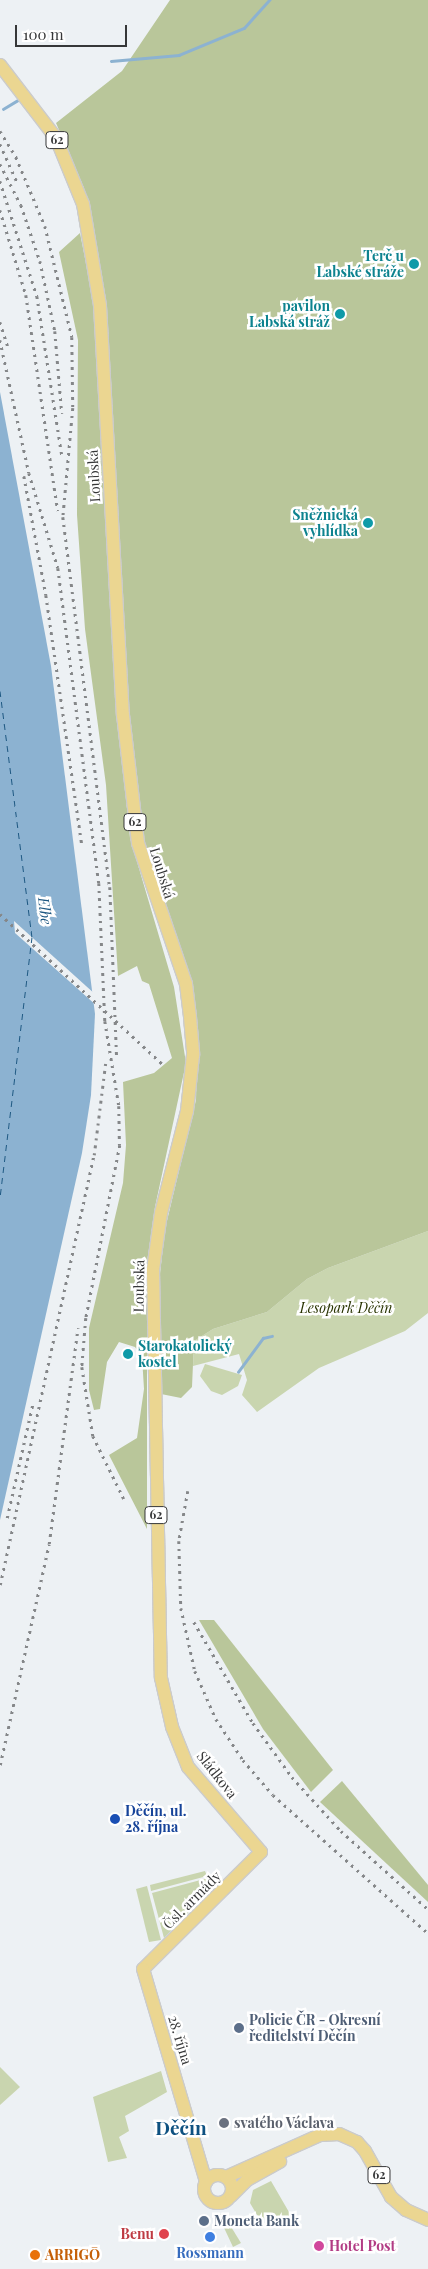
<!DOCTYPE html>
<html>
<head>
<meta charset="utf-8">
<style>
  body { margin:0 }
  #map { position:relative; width:428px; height:2269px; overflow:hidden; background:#edf1f4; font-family:"Playfair Display",serif }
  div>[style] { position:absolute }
  .green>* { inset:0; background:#c9d5af }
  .forest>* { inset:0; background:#b9c69a }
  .water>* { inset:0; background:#8cb2d1 }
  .pier>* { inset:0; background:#edf1f4 }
  .stream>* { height:2.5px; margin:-1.25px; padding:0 1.25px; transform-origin:1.25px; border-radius:1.25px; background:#8cb2d1 }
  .ferry>* { height:1px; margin-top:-0.5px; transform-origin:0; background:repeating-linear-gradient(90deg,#1e5882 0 6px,transparent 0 11px) }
  .roads { filter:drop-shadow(1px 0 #cbcbcb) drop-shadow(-1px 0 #cbcbcb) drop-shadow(0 1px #cbcbcb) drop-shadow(0 -1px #cbcbcb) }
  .major>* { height:12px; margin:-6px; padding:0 6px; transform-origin:6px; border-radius:6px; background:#ebd691 }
  .major>.ring { margin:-6px; padding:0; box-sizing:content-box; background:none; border:12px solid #ebd691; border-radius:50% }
  .rail>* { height:2.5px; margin-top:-1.25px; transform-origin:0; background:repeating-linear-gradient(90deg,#858789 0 2.5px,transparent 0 7.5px) }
  .dots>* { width:14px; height:14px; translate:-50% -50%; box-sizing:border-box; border:2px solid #fff; border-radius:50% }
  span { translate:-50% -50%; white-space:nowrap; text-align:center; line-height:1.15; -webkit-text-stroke:5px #fff; paint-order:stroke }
  .shield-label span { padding:1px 4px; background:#fff; border:1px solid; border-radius:4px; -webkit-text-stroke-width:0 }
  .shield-label { font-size:12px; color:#363738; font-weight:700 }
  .culture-label { font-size:14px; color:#0d838f; font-weight:700 }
  .right { translate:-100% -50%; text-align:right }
  .left { translate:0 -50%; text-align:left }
  .street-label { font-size:14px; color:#363738 }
  .park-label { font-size:14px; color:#283300; font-style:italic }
  .transit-label { font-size:14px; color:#164399; font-weight:700 }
  .service-label { font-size:14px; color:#4e5e75; font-weight:700 }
  .worship-label { font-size:14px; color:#5b616d; font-weight:700 }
  .health-label { font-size:14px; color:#be3a42; font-weight:700 }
  .hotel-label { font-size:14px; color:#b23c85; font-weight:700 }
  .shop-label { font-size:14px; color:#366cbe; font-weight:700 }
  .food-label { font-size:14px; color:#c56008; font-weight:700 }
  .water-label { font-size:15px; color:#1e5882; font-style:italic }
  .district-label { font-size:19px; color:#0e5180; font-weight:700 }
  .scale { position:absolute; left:15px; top:25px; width:112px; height:22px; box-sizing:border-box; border:2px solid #363738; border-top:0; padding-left:6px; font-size:15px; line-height:18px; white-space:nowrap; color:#363738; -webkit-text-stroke:4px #fff; paint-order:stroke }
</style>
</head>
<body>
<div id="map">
  <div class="green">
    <i style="clip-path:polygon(428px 1231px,428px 1313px,405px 1331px,319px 1368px,257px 1412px,242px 1395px,247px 1380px,239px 1354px,193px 1366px,194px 1341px,213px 1329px,267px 1312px,307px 1279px,328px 1268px)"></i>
    <i style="clip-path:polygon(205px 1364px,242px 1375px,238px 1386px,222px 1395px,211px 1391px,200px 1376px)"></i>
    <i style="clip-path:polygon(205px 1871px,207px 1876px,151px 1891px,150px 1885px)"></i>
    <i style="clip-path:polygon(208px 1878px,214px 1886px,164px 1938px,152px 1893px)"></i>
    <i style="clip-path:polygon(147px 1886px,161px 1940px,149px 1942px,136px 1889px)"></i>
    <i style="clip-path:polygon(0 2067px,20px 2087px,0 2105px)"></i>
    <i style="clip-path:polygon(161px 2071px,167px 2092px,125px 2116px,129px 2131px,119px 2137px,127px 2158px,108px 2162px,93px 2097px)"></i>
    <i style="clip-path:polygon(271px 2181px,293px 2219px,283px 2224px,274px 2213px,260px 2220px,250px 2203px,253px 2190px)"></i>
    <i style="clip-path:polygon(221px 2214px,225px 2217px,241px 2243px,233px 2247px,218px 2215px)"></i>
  </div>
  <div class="forest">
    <i style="clip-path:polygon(170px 0,428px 0,428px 1231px,328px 1268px,307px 1279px,267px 1312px,213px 1329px,194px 1341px,192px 1387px,181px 1398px,161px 1394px,159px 1283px,165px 1229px,196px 1100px,198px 1028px,192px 983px,142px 838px,129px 715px,107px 312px,84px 188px,56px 123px,122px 71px)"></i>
    <i style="clip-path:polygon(80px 233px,95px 309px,117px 709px,130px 838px,174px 987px,186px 1063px,155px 1207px,147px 1263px,147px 1529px,109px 1455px,137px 1438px,144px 1389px,142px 1357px,135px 1347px,119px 1342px,107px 1362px,100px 1409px,94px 1410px,89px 1390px,89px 1328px,123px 1183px,126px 1145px,123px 1082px,154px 1073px,172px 1058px,149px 984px,142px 981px,137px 966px,118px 976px,106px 785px,85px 629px,77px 515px,78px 340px,59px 252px)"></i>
    <i style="clip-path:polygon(199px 1620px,214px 1620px,333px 1770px,311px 1792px,263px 1729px)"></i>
    <i style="clip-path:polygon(342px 1781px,428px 1885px,428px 1902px,320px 1802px)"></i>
  </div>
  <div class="water">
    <i style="clip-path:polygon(0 392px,51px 666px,95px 1014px,91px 1095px,82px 1153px,0 1520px)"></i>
  </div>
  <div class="pier">
    <i style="clip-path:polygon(14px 921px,96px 995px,97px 1006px,15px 933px)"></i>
  </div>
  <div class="stream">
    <i style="left:111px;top:61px;width:68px;rotate:-5deg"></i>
    <i style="left:179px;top:55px;width:70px;rotate:-22.6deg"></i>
    <i style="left:244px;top:28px;width:38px;rotate:-48deg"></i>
    <i style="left:3px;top:109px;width:21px;rotate:-31deg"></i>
    <i style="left:238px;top:1372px;width:42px;rotate:-53.7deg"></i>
    <i style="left:263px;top:1338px;width:9px;rotate:-13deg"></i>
  </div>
  <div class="ferry">
    <i style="left:0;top:691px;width:248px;rotate:82.6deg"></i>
    <i style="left:32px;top:937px;width:261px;rotate:97deg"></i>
  </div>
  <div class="roads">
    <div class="major">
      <i style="left:0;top:65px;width:92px;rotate:52.5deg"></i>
      <i style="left:56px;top:138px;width:71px;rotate:67.8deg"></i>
      <i style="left:83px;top:204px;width:103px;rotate:80.5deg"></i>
      <i style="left:100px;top:306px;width:410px;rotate:86.8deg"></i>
      <i style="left:123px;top:715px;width:129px;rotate:83.3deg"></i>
      <i style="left:138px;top:843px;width:149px;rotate:71.2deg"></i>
      <i style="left:186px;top:984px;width:33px;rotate:83deg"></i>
      <i style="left:190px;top:1017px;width:38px;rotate:85deg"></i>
      <i style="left:193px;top:1055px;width:56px;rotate:96.1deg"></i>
      <i style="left:187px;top:1111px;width:105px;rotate:104.3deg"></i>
      <i style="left:161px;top:1213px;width:58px;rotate:98deg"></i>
      <i style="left:153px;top:1270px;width:408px;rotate:88.9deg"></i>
      <i style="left:161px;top:1678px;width:50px;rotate:77.3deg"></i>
      <i style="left:172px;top:1727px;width:43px;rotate:68.2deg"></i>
      <i style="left:188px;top:1767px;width:112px;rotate:49.3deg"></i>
      <i style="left:261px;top:1852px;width:166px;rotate:135.2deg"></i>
      <i style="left:143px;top:1969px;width:222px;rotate:73.5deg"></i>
      <i class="ring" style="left:204px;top:2175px;width:16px;height:16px"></i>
      <i style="left:226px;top:2177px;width:103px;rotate:-24.1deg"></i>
      <i style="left:320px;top:2135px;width:19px;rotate:-3deg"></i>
      <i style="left:339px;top:2134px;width:20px;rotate:24deg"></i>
      <i style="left:357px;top:2142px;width:12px;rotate:48deg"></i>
      <i style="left:365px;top:2151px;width:53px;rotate:60.5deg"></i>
      <i style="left:391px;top:2197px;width:20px;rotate:41deg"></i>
      <i style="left:406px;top:2210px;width:24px;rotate:24deg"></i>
      <i style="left:231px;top:2196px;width:23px;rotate:-45deg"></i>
      <i style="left:247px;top:2180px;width:38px;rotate:-29deg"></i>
    </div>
  </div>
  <div class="rail">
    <i style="left:0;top:131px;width:31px;rotate:58deg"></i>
    <i style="left:16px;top:157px;width:75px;rotate:67.2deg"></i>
    <i style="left:45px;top:226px;width:114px;rotate:76.3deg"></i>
    <i style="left:72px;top:337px;width:71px;rotate:89.2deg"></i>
    <i style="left:73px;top:408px;width:109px;rotate:95.2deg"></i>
    <i style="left:63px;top:517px;width:373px;rotate:82.8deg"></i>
    <i style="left:110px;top:887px;width:172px;rotate:87.7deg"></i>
    <i style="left:0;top:144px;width:44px;rotate:65.8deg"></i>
    <i style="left:0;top:164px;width:46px;rotate:62.9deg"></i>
    <i style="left:21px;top:205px;width:59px;rotate:71.3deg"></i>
    <i style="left:40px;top:261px;width:72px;rotate:77.9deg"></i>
    <i style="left:55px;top:331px;width:83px;rotate:85.2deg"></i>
    <i style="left:0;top:181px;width:121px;rotate:72.2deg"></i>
    <i style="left:37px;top:296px;width:161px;rotate:81.1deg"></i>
    <i style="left:0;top:210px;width:89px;rotate:73deg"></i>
    <i style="left:26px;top:295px;width:218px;rotate:81.6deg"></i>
    <i style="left:0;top:322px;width:25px;rotate:72deg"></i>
    <i style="left:0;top:340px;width:136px;rotate:77.7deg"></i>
    <i style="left:29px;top:473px;width:99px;rotate:73deg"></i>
    <i style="left:58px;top:568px;width:318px;rotate:82.6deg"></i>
    <i style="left:99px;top:883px;width:138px;rotate:87.5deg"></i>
    <i style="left:105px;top:1021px;width:86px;rotate:80.6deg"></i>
    <i style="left:119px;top:1106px;width:39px;rotate:89deg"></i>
    <i style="left:120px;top:1145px;width:176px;rotate:101.1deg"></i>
    <i style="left:86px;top:1318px;width:49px;rotate:94.7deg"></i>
    <i style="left:82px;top:1367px;width:70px;rotate:80.9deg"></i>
    <i style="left:93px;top:1436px;width:70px;rotate:63.8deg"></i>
    <i style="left:24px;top:476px;width:121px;rotate:79.5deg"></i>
    <i style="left:46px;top:595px;width:254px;rotate:81.8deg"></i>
    <i style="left:0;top:914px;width:224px;rotate:42.7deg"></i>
    <i style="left:188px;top:1491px;width:51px;rotate:100.2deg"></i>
    <i style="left:179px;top:1541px;width:67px;rotate:88.3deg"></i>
    <i style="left:181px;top:1608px;width:65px;rotate:77.5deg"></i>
    <i style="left:195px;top:1671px;width:52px;rotate:66.4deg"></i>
    <i style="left:216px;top:1719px;width:49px;rotate:56.6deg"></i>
    <i style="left:243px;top:1760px;width:46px;rotate:49.4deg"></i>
    <i style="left:273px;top:1795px;width:208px;rotate:41.7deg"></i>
    <i style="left:7px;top:1518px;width:118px;rotate:-77.3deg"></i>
    <i style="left:0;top:1585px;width:440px;rotate:-77.7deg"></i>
    <i style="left:94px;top:1155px;width:97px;rotate:-82.9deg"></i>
    <i style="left:194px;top:1622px;width:117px;rotate:59.7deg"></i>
    <i style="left:253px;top:1723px;width:67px;rotate:54.2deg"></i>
    <i style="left:292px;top:1777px;width:73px;rotate:47.8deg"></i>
    <i style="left:341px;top:1831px;width:117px;rotate:41.9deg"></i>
    <i style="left:0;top:1765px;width:226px;rotate:-77.5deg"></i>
    <i style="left:49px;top:1544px;width:218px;rotate:-82.4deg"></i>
  </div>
  <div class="dots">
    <i style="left:414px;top:264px;background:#0f9aa8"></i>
    <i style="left:340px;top:314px;background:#0f9aa8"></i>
    <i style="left:368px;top:523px;background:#0f9aa8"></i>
    <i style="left:128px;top:1354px;background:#0f9aa8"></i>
    <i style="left:115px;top:1819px;background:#1a4fb4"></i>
    <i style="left:239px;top:2028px;background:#5c6f8a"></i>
    <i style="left:224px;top:2123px;background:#6b7280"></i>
    <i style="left:204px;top:2221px;background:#5c6f8a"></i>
    <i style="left:164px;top:2234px;background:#e0444e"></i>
    <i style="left:210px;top:2237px;background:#3f7fe0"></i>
    <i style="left:319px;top:2246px;background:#d1479c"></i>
    <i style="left:35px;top:2255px;background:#e8710a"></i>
  </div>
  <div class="shield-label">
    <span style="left:57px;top:140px">62</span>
    <span style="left:135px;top:822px">62</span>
    <span style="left:156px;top:1515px">62</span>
    <span style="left:379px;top:2175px">62</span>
  </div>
  <div class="culture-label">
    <span class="right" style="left:404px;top:264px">Terč u<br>Labské stráže</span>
    <span class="right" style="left:330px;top:314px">pavilon<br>Labská stráž</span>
    <span class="right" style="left:358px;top:523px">Sněžnická<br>vyhlídka</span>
    <span class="left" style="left:138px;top:1354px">Starokatolický<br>kostel</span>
  </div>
  <div class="street-label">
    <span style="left:94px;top:476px;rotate:-93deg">Loubská</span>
    <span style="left:162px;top:873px;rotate:73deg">Loubská</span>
    <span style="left:139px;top:1286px;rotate:-89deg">Loubská</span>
    <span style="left:217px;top:1775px;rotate:52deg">Sládkova</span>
    <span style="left:192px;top:1900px;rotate:-45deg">Čsl. armády</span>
    <span style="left:180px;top:2040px;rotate:73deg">28. října</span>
  </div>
  <div class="park-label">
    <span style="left:346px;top:1308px">Lesopark Děčín</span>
  </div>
  <div class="transit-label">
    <span class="left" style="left:125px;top:1819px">Děčín, ul.<br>28. října</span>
  </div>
  <div class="service-label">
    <span class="left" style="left:249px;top:2028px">Policie ČR - Okresní<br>ředitelství Děčín</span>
    <span class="left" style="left:214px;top:2221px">Moneta Bank</span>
  </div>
  <div class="worship-label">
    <span class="left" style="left:234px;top:2123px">svatého Václava</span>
  </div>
  <div class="health-label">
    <span class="right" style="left:154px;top:2234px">Benu</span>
  </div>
  <div class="hotel-label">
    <span class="left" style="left:329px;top:2246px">Hotel Post</span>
  </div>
  <div class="shop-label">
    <span style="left:210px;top:2253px">Rossmann</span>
  </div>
  <div class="food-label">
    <span class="left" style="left:45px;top:2255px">ARRIGŌ</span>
  </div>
  <div class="water-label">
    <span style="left:45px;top:911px;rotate:83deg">Elbe</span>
  </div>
  <div class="district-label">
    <span style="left:181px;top:2128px">Děčín</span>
  </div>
  <div class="scale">100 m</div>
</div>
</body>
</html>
